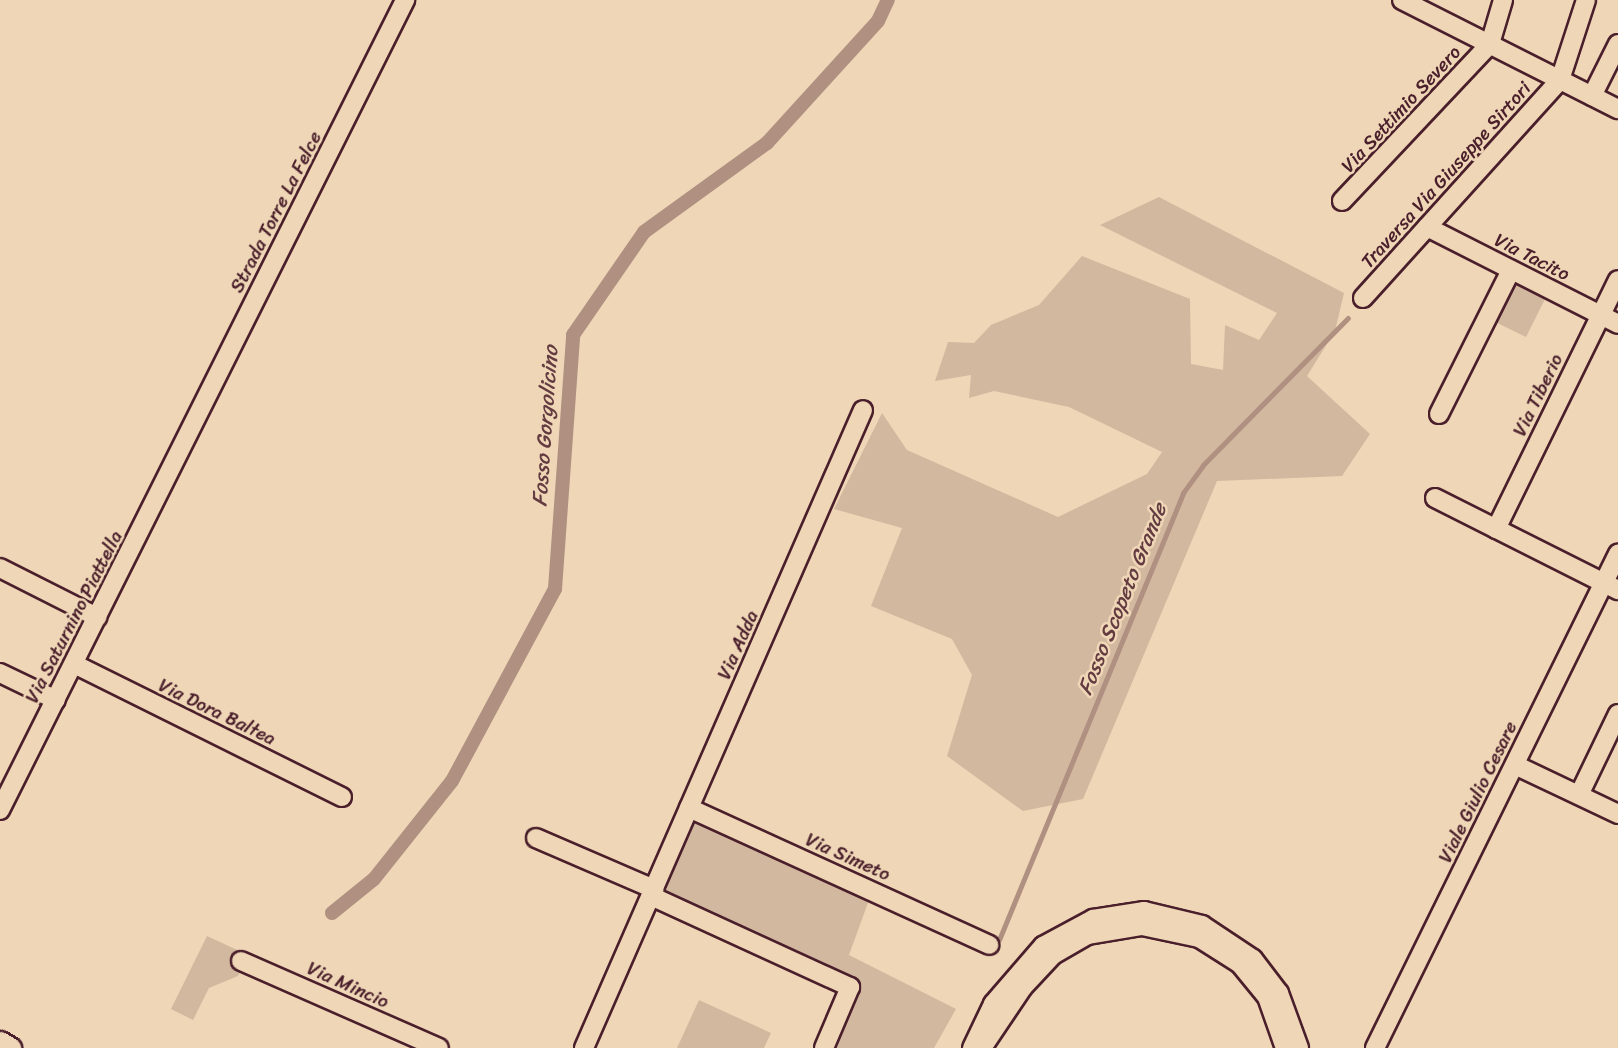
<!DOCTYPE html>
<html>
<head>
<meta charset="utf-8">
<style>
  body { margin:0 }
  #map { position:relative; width:1618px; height:1048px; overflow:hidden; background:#eed6b6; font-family:Sriracha,sans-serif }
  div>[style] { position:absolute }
  .green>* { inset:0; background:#d3b8a0 }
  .stream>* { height:4.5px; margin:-2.25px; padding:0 2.25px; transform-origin:2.25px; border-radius:2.25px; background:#af9081 }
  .canal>* { height:14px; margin:-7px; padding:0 7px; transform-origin:7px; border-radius:7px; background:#af9081 }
  .roads { filter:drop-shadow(2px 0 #4a1f2b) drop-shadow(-2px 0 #4a1f2b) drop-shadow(0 2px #4a1f2b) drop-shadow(0 -2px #4a1f2b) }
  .minor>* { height:18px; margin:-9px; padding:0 9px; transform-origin:9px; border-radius:9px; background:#eed6b6 }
  .major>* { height:21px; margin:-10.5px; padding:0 10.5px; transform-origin:10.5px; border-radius:10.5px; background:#eed6b6 }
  span { translate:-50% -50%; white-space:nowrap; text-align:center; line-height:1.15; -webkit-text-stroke:5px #eed6b6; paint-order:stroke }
  .street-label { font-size:19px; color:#4a1f2b }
  .water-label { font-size:21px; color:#633b40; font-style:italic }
</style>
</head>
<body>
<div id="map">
  <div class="green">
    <i style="clip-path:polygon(1159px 197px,1344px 293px,1335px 331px,1307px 376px,1370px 434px,1342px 476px,1217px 481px,1083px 799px,1023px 811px,947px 756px,972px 675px,952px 639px,871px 606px,902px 528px,834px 509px,882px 413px,907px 450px,1058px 517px,1147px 474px,1162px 452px,1069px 407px,994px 391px,969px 398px,971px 375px,935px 381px,948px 342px,974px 343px,991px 325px,1039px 305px,1082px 256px,1190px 299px,1191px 364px,1223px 370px,1225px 325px,1259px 340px,1277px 313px,1100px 225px)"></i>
    <i style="clip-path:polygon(1513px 276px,1548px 293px,1526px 337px,1491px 320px)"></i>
    <i style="clip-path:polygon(689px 817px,869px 900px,849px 955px,956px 1009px,934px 1048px,830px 1048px,858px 983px,655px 894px)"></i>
    <i style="clip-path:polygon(207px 936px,248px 955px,238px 976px,209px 988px,193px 1020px,171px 1009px)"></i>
    <i style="clip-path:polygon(699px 1000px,771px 1033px,764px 1048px,677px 1048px)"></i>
  </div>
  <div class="stream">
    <i style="left:999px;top:940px;width:483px;rotate:-67.6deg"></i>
    <i style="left:1183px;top:493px;width:34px;rotate:-54deg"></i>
    <i style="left:1203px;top:465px;width:206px;rotate:-45.4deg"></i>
  </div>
  <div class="canal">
    <i style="left:332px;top:913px;width:54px;rotate:-39deg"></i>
    <i style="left:374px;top:879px;width:125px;rotate:-51.5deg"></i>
    <i style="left:452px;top:781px;width:218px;rotate:-61.8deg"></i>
    <i style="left:555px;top:589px;width:255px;rotate:-85.9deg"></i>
    <i style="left:573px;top:335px;width:125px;rotate:-55.4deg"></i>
    <i style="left:644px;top:232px;width:152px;rotate:-35.9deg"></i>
    <i style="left:767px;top:143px;width:165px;rotate:-47.7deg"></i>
    <i style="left:878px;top:21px;width:23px;rotate:-65deg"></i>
  </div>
  <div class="roads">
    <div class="minor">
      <i style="left:1402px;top:0;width:242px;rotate:26.8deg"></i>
      <i style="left:1592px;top:96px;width:58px;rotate:-63.4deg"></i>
      <i style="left:1342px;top:201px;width:216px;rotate:-46.7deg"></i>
      <i style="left:1490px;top:44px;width:46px;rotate:-73.5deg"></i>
      <i style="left:1427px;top:227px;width:214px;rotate:26.9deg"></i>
      <i style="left:1363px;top:298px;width:294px;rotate:-47.9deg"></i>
      <i style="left:1560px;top:80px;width:84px;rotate:-72deg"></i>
      <i style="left:1439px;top:414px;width:161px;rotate:-63.4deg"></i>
      <i style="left:1435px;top:498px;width:205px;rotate:26.7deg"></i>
      <i style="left:1496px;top:529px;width:277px;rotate:-63.9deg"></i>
      <i style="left:0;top:568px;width:109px;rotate:26.8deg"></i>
      <i style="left:74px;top:664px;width:299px;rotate:26.4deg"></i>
      <i style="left:0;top:673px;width:62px;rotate:25.7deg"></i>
      <i style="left:1515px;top:765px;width:114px;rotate:25.4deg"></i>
      <i style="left:1579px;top:795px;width:90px;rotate:-64.3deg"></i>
      <i style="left:689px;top:808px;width:330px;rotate:24.5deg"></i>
      <i style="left:0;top:810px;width:906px;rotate:-63.43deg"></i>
      <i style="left:536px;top:838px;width:129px;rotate:23.4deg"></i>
      <i style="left:651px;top:896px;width:219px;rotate:24.6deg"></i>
      <i style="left:850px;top:987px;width:66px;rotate:113.1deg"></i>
      <i style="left:241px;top:961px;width:216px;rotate:23.7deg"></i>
      <i style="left:584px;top:1048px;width:696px;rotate:-66.38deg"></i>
      <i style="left:972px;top:1048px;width:49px;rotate:-64.5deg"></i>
      <i style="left:993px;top:1004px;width:77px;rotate:-49.2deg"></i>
      <i style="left:1043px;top:946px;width:57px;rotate:-28.4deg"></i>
      <i style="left:1093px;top:919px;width:52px;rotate:-8.9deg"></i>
      <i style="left:1144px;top:911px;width:60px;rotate:13.6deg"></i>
      <i style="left:1202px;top:925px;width:61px;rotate:33.7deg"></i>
      <i style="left:1253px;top:959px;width:43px;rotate:52.6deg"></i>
      <i style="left:1279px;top:993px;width:59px;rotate:70deg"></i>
      <i style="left:982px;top:1048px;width:73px;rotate:-56.1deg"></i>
      <i style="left:1023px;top:987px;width:44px;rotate:-46.8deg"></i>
      <i style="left:1053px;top:955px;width:39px;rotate:-30deg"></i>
      <i style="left:1087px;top:935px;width:56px;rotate:-9.3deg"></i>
      <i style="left:1142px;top:926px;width:58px;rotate:11.9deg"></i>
      <i style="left:1199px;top:938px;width:49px;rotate:32.4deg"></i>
      <i style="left:1240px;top:964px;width:43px;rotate:50.7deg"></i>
      <i style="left:1267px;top:997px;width:54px;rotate:70.6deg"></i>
      <i style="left:1375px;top:1048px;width:551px;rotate:-63.81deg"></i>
    </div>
    <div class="major">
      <i style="left:0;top:1042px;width:12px;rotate:31deg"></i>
    </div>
  </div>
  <div class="street-label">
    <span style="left:1401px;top:109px;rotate:-47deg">Via Settimio Severo</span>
    <span style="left:1446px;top:175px;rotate:-48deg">Traversa Via Giuseppe Sirtori</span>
    <span style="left:276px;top:212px;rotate:-63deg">Strada Torre La Felce</span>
    <span style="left:1532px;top:257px;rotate:27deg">Via Tacito</span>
    <span style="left:1538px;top:395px;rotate:-64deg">Via Tiberio</span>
    <span style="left:74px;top:617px;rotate:-63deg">Via Saturnino Piattella</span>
    <span style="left:738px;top:645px;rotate:-66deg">Via Adda</span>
    <span style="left:217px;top:712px;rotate:26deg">Via Dora Baltea</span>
    <span style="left:1478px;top:792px;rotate:-64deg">Viale Giulio Cesare</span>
    <span style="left:848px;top:857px;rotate:24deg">Via Simeto</span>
    <span style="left:348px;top:985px;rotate:24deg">Via Mincio</span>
  </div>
  <div class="water-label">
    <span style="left:545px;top:426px;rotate:-86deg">Fosso Gorgolicino</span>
    <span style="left:1122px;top:599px;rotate:-68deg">Fosso Scopeto Grande</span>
  </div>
</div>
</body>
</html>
